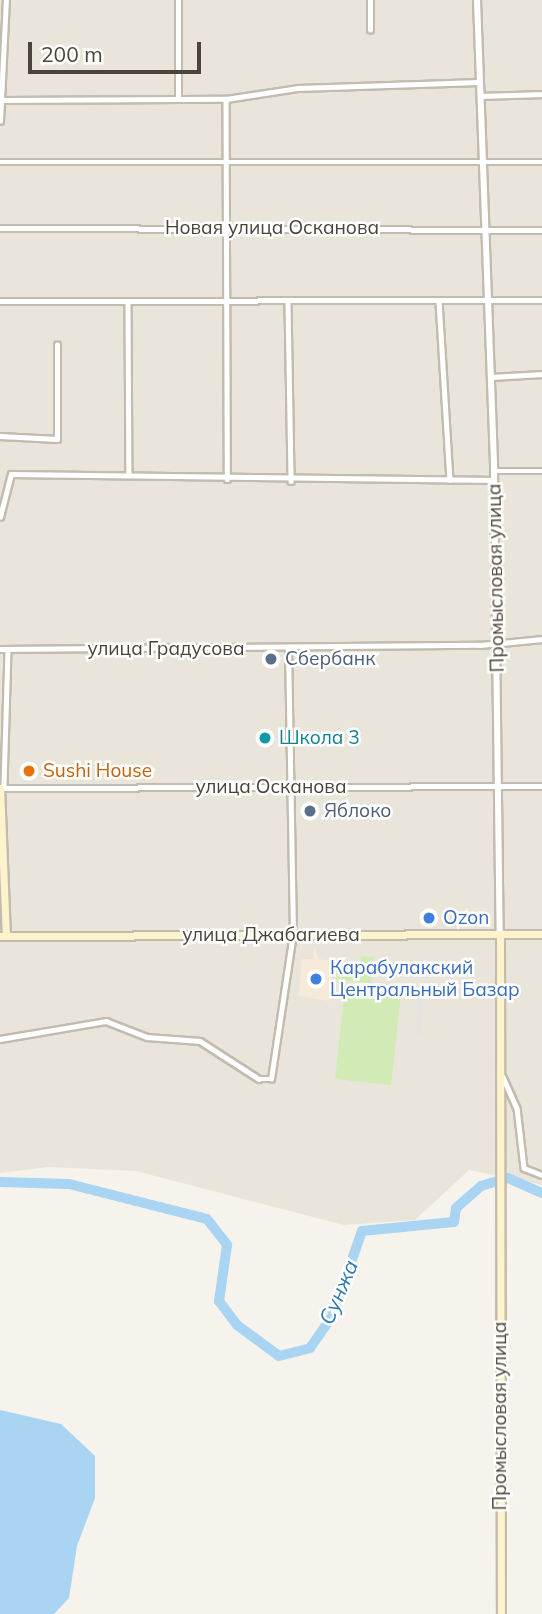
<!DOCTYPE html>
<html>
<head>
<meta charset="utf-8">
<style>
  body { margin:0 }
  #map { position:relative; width:542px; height:1614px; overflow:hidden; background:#f6f3ec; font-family:Mulish,sans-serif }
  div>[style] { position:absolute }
  .residential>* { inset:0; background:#eae5da }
  .commercial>* { inset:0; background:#f7ead8 }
  .green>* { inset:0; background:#d2eab5 }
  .parking>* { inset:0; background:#e5e3e0 }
  .water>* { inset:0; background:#a9d4f2 }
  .river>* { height:10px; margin:-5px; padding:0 5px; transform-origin:5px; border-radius:5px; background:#a9d4f2 }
  .roads { filter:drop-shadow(2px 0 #c2bbae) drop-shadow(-2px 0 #c2bbae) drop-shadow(0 2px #c2bbae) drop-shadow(0 -2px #c2bbae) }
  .minor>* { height:4.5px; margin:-2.25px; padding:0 2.25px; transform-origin:2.25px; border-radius:2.25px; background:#fff }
  .tertiary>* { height:6px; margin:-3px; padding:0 3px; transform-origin:3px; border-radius:3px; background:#fff }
  .secondary>* { height:7px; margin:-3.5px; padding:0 3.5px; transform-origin:3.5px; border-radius:3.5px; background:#fff3cd }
  .dots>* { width:19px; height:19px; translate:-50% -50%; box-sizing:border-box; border:4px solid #fff; border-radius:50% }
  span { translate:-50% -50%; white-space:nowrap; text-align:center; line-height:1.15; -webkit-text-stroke:5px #fff; paint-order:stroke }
  .street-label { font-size:19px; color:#4b4439 }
  .service-label { font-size:19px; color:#4e5e75 }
  .left { translate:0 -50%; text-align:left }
  .culture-label { font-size:19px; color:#0d838f }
  .food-label { font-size:19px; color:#c56008 }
  .shop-label { font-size:19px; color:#366cbe }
  .water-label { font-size:21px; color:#2e7ab2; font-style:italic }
  .scale { position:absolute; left:28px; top:42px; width:173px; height:32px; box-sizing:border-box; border:4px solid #4b4439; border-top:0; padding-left:9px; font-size:21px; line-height:24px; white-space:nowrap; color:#4b4439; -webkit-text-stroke:5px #fff; paint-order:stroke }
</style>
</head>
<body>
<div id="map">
  <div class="residential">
    <i style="clip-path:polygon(0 0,542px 0,542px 1185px,469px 1170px,415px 1220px,344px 1225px,136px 1171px,48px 1167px,0 1173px)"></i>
  </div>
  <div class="commercial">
    <i style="clip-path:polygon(314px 946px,319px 959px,332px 961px,329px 1001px,299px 996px,302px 959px,313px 959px)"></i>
  </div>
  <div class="green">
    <i style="clip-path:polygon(361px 956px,373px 957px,371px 983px,336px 980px,337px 963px,360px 963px)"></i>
    <i style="clip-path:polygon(345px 989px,401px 995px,391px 1085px,335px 1079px)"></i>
  </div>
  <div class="parking">
    <i style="clip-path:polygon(424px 988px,422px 1035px,416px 1032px,417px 995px)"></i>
  </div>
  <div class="water">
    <i style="clip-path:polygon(0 1410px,61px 1424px,95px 1456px,95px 1498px,77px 1546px,69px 1598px,54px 1614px,0 1614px)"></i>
  </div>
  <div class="river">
    <i style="left:0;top:1182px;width:69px;rotate:1.7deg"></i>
    <i style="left:69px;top:1184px;width:142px;rotate:14.2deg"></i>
    <i style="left:207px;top:1219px;width:33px;rotate:52deg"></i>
    <i style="left:227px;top:1245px;width:57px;rotate:98.1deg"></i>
    <i style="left:219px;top:1301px;width:30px;rotate:53deg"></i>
    <i style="left:237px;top:1325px;width:52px;rotate:36.4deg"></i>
    <i style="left:279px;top:1356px;width:32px;rotate:-14deg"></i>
    <i style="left:310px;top:1348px;width:38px;rotate:-55deg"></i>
    <i style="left:332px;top:1317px;width:91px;rotate:-70.8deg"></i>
    <i style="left:362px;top:1231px;width:92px;rotate:-5.6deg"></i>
    <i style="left:454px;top:1222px;width:14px;rotate:-82deg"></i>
    <i style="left:456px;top:1208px;width:33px;rotate:-41deg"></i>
    <i style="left:481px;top:1186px;width:28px;rotate:-17deg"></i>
    <i style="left:508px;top:1178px;width:37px;rotate:24deg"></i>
  </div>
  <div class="roads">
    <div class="minor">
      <i style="left:370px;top:30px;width:30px;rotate:-90deg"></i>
      <i style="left:481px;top:96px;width:61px;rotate:-1.9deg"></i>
      <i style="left:178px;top:98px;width:98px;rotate:-90deg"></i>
      <i style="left:226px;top:99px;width:380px;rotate:89.8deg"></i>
      <i style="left:2px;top:100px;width:224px;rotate:-0.3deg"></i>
      <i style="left:226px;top:99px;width:73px;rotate:-8.7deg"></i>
      <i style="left:298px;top:88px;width:181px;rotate:-1.9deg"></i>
      <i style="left:0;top:121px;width:121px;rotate:-87.2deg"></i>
      <i style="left:0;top:162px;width:542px"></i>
      <i style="left:0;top:228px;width:542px;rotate:0.21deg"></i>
      <i style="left:0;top:301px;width:542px;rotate:-0.11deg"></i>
      <i style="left:439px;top:301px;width:179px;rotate:86.5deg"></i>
      <i style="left:128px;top:302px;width:173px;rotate:89.7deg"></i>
      <i style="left:288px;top:304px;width:177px;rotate:89deg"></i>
      <i style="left:491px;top:377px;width:51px;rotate:-3.4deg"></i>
      <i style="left:0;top:436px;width:57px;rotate:3deg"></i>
      <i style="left:57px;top:439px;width:94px;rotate:-90deg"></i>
      <i style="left:494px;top:471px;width:48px"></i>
      <i style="left:0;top:517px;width:44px;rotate:-75.7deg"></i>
      <i style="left:11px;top:474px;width:483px;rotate:0.7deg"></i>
      <i style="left:0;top:649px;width:480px;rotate:-0.5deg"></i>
      <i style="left:480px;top:645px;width:62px;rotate:-5.5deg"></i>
      <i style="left:8px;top:650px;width:138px;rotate:91.7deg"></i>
      <i style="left:4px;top:788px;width:538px;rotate:-0.21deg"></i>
      <i style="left:0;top:1039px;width:108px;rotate:-9.6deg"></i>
      <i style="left:106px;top:1021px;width:44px;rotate:21.3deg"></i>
      <i style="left:147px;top:1037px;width:53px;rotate:4.3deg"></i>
      <i style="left:200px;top:1041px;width:70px;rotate:32.8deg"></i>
      <i style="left:259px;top:1079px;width:12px"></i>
      <i style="left:271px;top:1079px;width:147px;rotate:-81.4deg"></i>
      <i style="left:293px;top:934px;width:286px;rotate:-91deg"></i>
      <i style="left:503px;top:1077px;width:34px;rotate:66deg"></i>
      <i style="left:517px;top:1108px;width:60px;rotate:83.3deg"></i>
      <i style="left:524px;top:1168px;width:19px;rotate:21deg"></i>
    </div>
    <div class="tertiary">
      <i style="left:477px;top:0;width:471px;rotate:87.9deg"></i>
      <i style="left:494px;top:471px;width:464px;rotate:89.3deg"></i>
    </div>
    <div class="secondary">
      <i style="left:0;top:788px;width:148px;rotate:87.7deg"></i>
      <i style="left:500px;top:935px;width:679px;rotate:89.92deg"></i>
      <i style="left:0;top:936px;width:542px;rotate:-0.21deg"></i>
    </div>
  </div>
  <div class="dots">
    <i style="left:271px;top:659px;background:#5c6f8a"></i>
    <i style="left:265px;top:738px;background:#0f9aa8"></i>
    <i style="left:29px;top:771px;background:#e8710a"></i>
    <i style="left:310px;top:811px;background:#5c6f8a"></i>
    <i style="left:429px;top:918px;background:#3f7fe0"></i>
    <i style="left:316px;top:979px;background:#3f7fe0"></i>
  </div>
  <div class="street-label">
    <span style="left:272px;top:228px">Новая улица Осканова</span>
    <span style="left:496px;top:578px;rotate:-91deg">Промысловая улица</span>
    <span style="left:166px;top:649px">улица Градусова</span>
    <span style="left:271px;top:787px">улица Осканова</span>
    <span style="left:271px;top:935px">улица Джабагиева</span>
    <span style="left:500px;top:1416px;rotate:-90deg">Промысловая улица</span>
  </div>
  <div class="service-label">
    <span class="left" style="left:285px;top:659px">Сбербанк</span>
    <span class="left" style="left:324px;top:811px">Яблоко</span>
  </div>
  <div class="culture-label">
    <span class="left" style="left:279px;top:738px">Школа 3</span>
  </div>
  <div class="food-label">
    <span class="left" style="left:43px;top:771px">Sushi House</span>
  </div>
  <div class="shop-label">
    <span class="left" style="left:443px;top:918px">Ozon</span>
    <span class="left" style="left:330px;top:979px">Карабулакский<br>Центральный Базар</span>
  </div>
  <div class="water-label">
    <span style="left:338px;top:1292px;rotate:-67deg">Сунжа</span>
  </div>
  <div class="scale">200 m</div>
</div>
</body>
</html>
